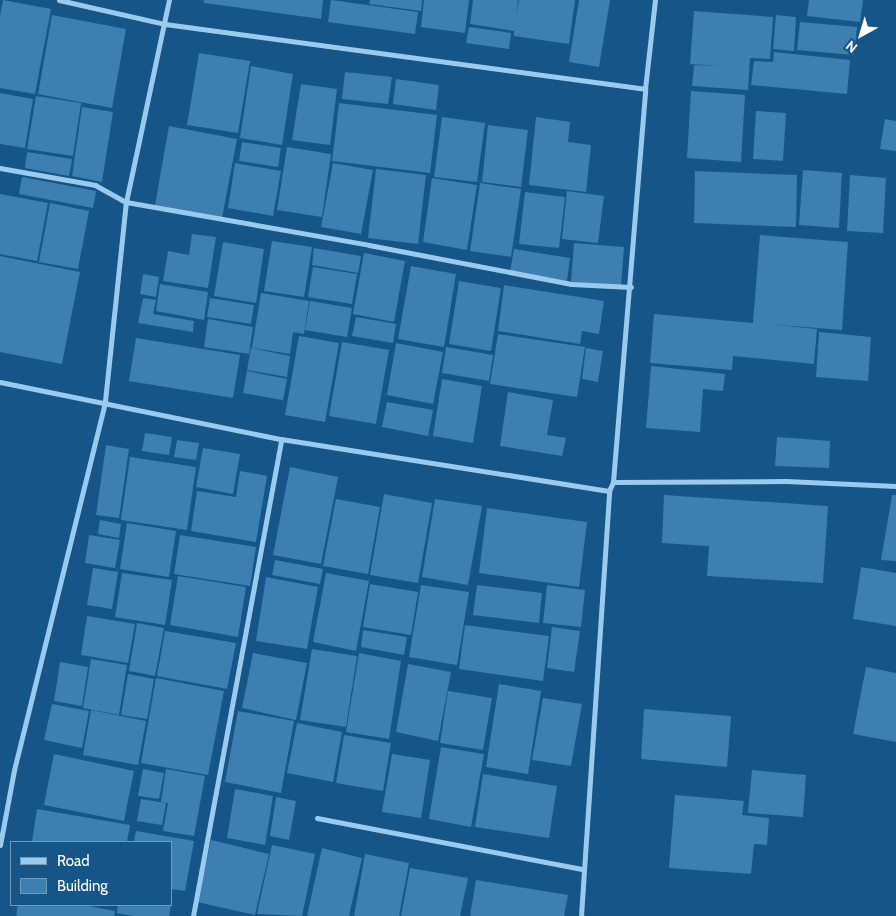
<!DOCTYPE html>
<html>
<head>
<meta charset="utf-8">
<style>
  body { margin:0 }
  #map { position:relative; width:896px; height:916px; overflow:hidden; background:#155587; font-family:Cabin,sans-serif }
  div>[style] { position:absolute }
  .building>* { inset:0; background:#3d7fb1 }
  .minor>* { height:5px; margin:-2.5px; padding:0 2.5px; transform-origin:2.5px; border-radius:2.5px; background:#9acbef }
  span { translate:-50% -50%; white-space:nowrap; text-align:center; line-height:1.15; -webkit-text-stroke:4px #155587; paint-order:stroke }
  .legend { position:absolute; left:10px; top:841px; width:162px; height:65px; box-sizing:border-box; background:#155587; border:1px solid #7399b7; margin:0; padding:6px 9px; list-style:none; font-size:15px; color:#fff }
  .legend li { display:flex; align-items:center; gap:10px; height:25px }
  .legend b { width:25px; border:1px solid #7399b7 }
  .north { position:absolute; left:836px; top:10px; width:50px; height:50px; -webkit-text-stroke:4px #155587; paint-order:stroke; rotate:219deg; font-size:14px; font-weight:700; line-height:20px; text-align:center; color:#fff }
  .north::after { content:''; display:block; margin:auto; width:18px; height:22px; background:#fff; clip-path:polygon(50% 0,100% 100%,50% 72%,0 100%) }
</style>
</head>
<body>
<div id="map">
  <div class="building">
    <i style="clip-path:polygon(3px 0,51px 9px,35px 94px,0 88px,0 17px)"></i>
    <i style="clip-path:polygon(204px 0,323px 0,321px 19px,204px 3px)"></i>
    <i style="clip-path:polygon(331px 0,418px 12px,415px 34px,328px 22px)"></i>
    <i style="clip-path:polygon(370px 0,422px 0,421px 11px,369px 4px)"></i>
    <i style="clip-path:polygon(424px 0,469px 0,465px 33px,421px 27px)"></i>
    <i style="clip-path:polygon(473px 0,518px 0,516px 16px,519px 0,575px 0,569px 44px,514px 36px,514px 31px,470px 24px)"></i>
    <i style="clip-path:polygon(579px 0,610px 0,599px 67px,569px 62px)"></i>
    <i style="clip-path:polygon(809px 0,863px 0,860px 22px,807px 16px)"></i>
    <i style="clip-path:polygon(694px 11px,773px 17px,770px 59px,750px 58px,748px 90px,692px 86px,694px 65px,722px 66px,690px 64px)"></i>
    <i style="clip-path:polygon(52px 15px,126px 29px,112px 108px,38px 94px)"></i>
    <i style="clip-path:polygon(776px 15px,796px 17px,794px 51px,773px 49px)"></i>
    <i style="clip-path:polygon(800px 22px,857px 27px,854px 55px,797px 50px)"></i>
    <i style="clip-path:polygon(469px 27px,511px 33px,509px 49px,466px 43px)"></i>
    <i style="clip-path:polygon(774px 52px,850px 60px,847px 94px,751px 85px,754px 61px,773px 62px)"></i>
    <i style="clip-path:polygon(199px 53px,250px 61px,238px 133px,187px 125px)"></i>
    <i style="clip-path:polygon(251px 66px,293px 74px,282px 145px,240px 138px)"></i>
    <i style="clip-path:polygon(345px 72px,392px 77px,388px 104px,342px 99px)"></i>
    <i style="clip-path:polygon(396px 79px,439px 85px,436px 110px,393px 104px)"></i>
    <i style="clip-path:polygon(301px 84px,337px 89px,330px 145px,292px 140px)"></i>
    <i style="clip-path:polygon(691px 91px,745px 95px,741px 162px,687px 158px)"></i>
    <i style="clip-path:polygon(0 93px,33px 99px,25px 148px,0 144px)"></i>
    <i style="clip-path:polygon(36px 96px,81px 103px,73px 156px,27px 149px)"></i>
    <i style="clip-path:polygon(339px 103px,437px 115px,430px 173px,332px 161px)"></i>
    <i style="clip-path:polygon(82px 107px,113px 112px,102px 182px,72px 176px)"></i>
    <i style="clip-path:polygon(756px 111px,786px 113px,783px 161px,753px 159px)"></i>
    <i style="clip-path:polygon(442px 117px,485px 123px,477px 182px,434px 177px)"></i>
    <i style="clip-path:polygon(536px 117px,570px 122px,568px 142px,591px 145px,586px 192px,529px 185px)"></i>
    <i style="clip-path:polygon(885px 119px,896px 121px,896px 151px,880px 149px)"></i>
    <i style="clip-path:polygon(488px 125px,528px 130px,521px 187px,482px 182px)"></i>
    <i style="clip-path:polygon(169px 126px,237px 139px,222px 218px,155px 205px)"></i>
    <i style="clip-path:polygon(242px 142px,281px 148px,278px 167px,239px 161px)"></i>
    <i style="clip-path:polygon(287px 147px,331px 154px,322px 217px,277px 210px)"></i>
    <i style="clip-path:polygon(27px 152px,72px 159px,69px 176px,25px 168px)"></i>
    <i style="clip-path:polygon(235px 163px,281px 171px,273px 216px,228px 208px)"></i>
    <i style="clip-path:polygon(333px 163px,373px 170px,361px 234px,321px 227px)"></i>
    <i style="clip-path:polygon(376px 169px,426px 175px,418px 244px,368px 238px)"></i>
    <i style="clip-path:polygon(803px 170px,842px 173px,839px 228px,799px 225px)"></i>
    <i style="clip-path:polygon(695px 171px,797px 175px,796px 227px,694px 223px)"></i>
    <i style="clip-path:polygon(850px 175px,886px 178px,883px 233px,847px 231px)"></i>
    <i style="clip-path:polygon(22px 177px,96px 191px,93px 208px,19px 194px)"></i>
    <i style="clip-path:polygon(432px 178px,477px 185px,467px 250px,423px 242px)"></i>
    <i style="clip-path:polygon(480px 183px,521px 189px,511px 257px,470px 251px)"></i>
    <i style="clip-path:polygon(567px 191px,604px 196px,598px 243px,562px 239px)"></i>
    <i style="clip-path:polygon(525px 192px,565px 197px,559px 248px,519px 244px)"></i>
    <i style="clip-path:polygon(0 194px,48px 203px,37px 261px,0 254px)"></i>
    <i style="clip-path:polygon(50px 203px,89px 211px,78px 269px,39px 262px)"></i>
    <i style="clip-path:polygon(192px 234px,216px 237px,208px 288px,163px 281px,168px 251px,189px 255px)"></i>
    <i style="clip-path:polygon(760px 235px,848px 242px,842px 330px,766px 324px,817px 329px,814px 364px,733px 356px,732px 370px,650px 363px,654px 314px,753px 323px)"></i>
    <i style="clip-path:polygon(272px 241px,312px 247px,304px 297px,264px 291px)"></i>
    <i style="clip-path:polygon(223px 242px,264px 249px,256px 303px,214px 296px)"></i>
    <i style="clip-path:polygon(574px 243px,624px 247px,621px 286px,571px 282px)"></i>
    <i style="clip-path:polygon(314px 248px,361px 256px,358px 273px,312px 265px)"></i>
    <i style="clip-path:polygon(514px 249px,570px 258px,567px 281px,510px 272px)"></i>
    <i style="clip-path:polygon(364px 253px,405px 261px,394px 322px,353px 314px)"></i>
    <i style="clip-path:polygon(0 256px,80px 272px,62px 364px,0 352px)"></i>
    <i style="clip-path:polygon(411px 266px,456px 274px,444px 347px,398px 339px)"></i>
    <i style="clip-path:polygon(313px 267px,357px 274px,352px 304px,308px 297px)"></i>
    <i style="clip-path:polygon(143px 274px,159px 277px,156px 297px,140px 294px)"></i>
    <i style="clip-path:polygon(459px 281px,501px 288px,491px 351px,449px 344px)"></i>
    <i style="clip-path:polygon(160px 284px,208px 292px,204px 320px,156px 311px)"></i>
    <i style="clip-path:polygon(504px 285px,604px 301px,599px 334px,582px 331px,580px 344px,498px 331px)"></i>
    <i style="clip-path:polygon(261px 293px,309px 301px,304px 334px,293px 332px,290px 354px,252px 348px)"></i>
    <i style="clip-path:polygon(143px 298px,156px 300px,153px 314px,194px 321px,193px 332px,138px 323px)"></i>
    <i style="clip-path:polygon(210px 298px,254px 305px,251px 324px,207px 317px)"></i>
    <i style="clip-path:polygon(310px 301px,352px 308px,347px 337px,305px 330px)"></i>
    <i style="clip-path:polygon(356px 317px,396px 324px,393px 343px,352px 336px)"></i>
    <i style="clip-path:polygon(208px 319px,253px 327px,249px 354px,204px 347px)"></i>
    <i style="clip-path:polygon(819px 332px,871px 337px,868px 381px,816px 377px)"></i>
    <i style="clip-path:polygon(498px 334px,585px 347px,577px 397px,490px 384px)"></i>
    <i style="clip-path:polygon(299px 336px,339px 343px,325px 422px,285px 415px)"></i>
    <i style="clip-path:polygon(136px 338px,240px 355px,233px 398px,129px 381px)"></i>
    <i style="clip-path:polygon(342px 342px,389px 350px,376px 424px,329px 416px)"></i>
    <i style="clip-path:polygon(396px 343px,443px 352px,433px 404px,387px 395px)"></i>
    <i style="clip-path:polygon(446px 347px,493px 355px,489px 381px,442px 373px)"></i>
    <i style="clip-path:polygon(251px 348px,290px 356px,287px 377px,247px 370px)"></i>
    <i style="clip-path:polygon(586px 348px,603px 351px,598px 382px,582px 379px)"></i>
    <i style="clip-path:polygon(651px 366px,725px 374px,723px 391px,703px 389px,700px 432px,646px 428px)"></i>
    <i style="clip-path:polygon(247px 371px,287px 379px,283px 400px,243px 393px)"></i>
    <i style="clip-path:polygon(442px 379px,482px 386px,473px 443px,433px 436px)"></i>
    <i style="clip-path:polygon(508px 392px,553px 400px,547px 435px,566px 438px,562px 456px,500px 446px)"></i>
    <i style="clip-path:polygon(387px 402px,433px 410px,428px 436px,382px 427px)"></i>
    <i style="clip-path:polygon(145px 433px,172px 437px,169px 455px,142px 451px)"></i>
    <i style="clip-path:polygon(777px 437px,830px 441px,829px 468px,775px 466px)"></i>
    <i style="clip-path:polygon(177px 440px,199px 443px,196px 460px,174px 457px)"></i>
    <i style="clip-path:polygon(106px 445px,129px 449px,119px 518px,96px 515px)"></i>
    <i style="clip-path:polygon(203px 448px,240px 454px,233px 494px,196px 487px)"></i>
    <i style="clip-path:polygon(130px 457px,196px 467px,187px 530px,121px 520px)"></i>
    <i style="clip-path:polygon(290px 467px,338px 477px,321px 564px,273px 555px)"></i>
    <i style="clip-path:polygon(240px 471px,267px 476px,256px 542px,191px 531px,197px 491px,236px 497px)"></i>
    <i style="clip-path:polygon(384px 494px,432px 503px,418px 583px,370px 575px)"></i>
    <i style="clip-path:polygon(664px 495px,828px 506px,823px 583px,707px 576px,709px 546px,662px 543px)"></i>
    <i style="clip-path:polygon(892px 495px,896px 495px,896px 561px,881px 560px)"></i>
    <i style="clip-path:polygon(336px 499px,380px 507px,368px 574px,323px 566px)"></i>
    <i style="clip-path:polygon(435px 499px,482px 506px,468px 585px,422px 577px)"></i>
    <i style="clip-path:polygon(487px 508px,587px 522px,579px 587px,479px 573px)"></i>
    <i style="clip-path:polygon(100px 520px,121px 524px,119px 538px,98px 534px)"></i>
    <i style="clip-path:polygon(127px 523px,176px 531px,169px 577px,120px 569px)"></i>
    <i style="clip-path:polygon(89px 535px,120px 540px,115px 568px,85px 563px)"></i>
    <i style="clip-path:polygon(180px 535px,256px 547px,250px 586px,174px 574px)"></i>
    <i style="clip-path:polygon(275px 560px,323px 569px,320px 584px,272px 575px)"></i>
    <i style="clip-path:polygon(861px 567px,896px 573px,896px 626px,853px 619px)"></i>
    <i style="clip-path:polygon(93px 568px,118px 572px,112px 609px,87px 605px)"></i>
    <i style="clip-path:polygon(122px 573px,172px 580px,165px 625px,115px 617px)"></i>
    <i style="clip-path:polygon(326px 573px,369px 581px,356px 651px,313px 642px)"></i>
    <i style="clip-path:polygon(178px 576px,246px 587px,238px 637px,170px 625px)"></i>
    <i style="clip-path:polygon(266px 577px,318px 587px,307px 649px,256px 641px)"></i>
    <i style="clip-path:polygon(370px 584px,418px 592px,411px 635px,363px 627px)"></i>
    <i style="clip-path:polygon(421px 585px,469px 592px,457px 665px,409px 657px)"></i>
    <i style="clip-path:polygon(477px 585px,542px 593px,539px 623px,473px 615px)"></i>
    <i style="clip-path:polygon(547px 585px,585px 590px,581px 627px,543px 623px)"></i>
    <i style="clip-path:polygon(87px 616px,135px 624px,128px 663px,81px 655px)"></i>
    <i style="clip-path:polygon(137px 623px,164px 628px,155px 676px,129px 671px)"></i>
    <i style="clip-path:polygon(465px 625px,549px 636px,543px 681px,459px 669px)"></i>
    <i style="clip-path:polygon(552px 627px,580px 631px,574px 672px,547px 668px)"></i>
    <i style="clip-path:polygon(363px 630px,407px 637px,404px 655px,361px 647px)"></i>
    <i style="clip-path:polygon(165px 631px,236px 643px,227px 689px,157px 676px)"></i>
    <i style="clip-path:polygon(312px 649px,357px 656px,346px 727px,300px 720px)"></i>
    <i style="clip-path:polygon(253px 653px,307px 663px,296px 720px,242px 708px)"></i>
    <i style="clip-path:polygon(359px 653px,401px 661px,389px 739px,346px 732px)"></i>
    <i style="clip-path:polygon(91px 659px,127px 665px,119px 715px,83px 708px)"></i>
    <i style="clip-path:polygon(60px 662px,88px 667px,82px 706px,54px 701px)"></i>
    <i style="clip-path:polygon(408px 664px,451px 672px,438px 741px,396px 732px)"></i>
    <i style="clip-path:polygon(866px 667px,896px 673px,896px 742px,853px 734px)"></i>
    <i style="clip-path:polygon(128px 674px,154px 679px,147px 719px,121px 715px)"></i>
    <i style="clip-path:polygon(156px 678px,224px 691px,208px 775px,141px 763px)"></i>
    <i style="clip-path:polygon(499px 684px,541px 691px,528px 774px,486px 767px)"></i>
    <i style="clip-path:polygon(448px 691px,492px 698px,483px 750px,440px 743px)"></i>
    <i style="clip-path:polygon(543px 698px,582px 704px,571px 766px,532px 760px)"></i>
    <i style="clip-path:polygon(52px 704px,89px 711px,82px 748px,44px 740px)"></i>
    <i style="clip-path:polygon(644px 709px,731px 716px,727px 767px,641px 759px)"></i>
    <i style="clip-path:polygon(91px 710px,146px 721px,138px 765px,83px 755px)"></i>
    <i style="clip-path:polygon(238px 711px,294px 721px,281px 793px,225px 782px)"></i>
    <i style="clip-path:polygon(297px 723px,342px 732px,333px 782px,287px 773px)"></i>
    <i style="clip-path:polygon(344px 735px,391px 743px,383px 791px,336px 783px)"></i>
    <i style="clip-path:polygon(441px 747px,484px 754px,471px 827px,429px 819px)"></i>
    <i style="clip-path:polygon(54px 754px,134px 771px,124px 821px,44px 805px)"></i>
    <i style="clip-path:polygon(392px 754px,430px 760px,421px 818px,382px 812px)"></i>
    <i style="clip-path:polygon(143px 769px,164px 773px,159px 799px,138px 796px)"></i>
    <i style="clip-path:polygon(166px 769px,205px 776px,194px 836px,163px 831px,168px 803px,161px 802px)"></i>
    <i style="clip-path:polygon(752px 770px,806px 775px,803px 817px,748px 813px)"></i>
    <i style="clip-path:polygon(483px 774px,557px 786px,549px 838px,475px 827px)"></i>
    <i style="clip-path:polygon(235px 789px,273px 796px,265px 845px,227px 838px)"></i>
    <i style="clip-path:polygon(675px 795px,744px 801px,742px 815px,769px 818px,767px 845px,754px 844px,751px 874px,669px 868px)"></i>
    <i style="clip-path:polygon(276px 797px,296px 801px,289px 840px,270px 836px)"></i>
    <i style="clip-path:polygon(141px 799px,166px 803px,162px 825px,137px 821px)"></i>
    <i style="clip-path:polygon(37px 809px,130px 825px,127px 842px,32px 842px)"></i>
    <i style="clip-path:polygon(136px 831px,194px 841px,185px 891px,171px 889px,171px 842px,134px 842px)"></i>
    <i style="clip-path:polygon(211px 840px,269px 854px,255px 915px,197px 902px)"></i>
    <i style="clip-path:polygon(272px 845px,315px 854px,302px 916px,257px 914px)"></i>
    <i style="clip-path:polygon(322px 848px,362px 858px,349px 916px,307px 916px)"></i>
    <i style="clip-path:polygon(365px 854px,409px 863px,399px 916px,354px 916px)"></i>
    <i style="clip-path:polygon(410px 868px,468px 878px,460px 916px,401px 916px)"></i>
    <i style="clip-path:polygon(476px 880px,568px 895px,564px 916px,470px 916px)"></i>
    <i style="clip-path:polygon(18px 905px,83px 905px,115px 911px,114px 916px,16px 916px)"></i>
    <i style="clip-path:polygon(118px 905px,171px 905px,169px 916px,133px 916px,117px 913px)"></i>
  </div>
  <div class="minor">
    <i style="left:59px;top:0;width:109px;rotate:12.8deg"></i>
    <i style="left:165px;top:24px;width:484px;rotate:7.7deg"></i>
    <i style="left:0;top:168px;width:97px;rotate:10.1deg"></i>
    <i style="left:95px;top:185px;width:35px;rotate:29deg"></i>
    <i style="left:126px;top:202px;width:247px;rotate:10deg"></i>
    <i style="left:369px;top:245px;width:206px;rotate:10.9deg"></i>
    <i style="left:571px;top:284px;width:60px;rotate:2.9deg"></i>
    <i style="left:0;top:382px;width:287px;rotate:11.5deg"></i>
    <i style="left:281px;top:439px;width:332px;rotate:9deg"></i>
    <i style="left:613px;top:482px;width:173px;rotate:-0.3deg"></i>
    <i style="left:786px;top:481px;width:110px;rotate:2.6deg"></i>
    <i style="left:317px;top:818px;width:271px;rotate:10.9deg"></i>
    <i style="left:0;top:845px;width:76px;rotate:-79.4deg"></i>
    <i style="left:14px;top:770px;width:380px;rotate:-76.1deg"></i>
    <i style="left:105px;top:401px;width:200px;rotate:-84deg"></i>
    <i style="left:126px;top:202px;width:207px;rotate:-78deg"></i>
    <i style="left:193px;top:916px;width:485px;rotate:-79.5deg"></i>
    <i style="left:581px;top:916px;width:426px;rotate:-86.2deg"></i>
    <i style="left:609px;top:491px;width:10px;rotate:-66deg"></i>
    <i style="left:613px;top:482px;width:394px;rotate:-85.3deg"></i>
    <i style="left:645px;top:89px;width:90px;rotate:-83.6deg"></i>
  </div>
  <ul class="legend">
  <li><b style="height:6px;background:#9acbef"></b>Road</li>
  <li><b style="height:14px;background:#3d7fb1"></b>Building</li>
  </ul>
  <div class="north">N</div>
</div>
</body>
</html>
